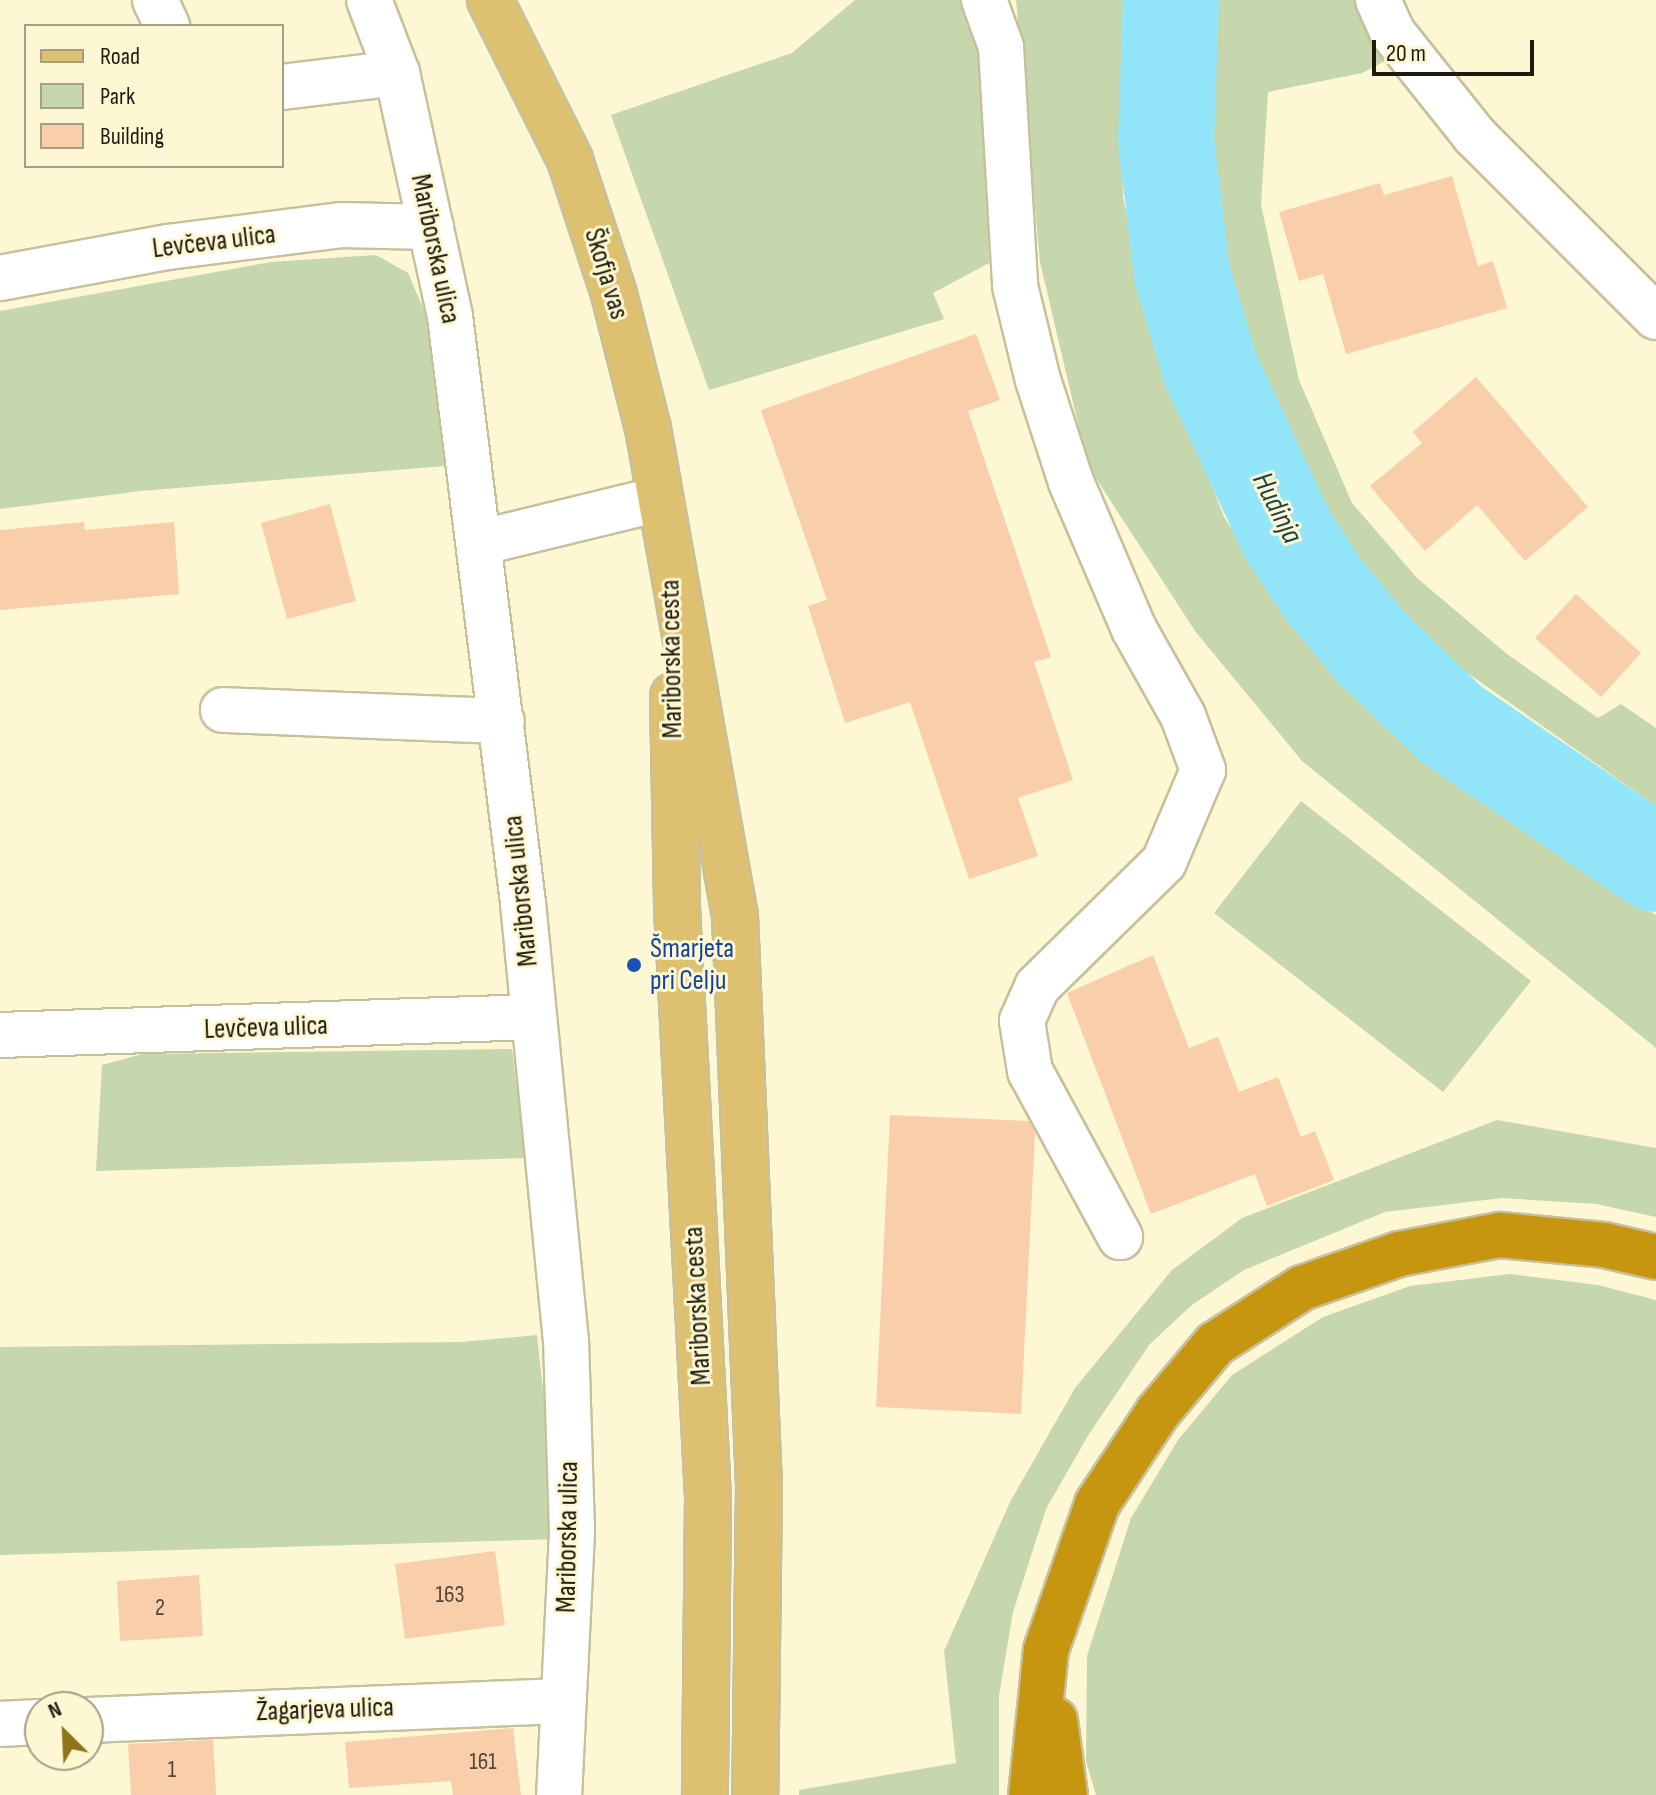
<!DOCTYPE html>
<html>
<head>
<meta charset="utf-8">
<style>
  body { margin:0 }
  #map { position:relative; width:1656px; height:1795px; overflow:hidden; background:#fef7d3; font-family:"Sofia Sans Condensed",sans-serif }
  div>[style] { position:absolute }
  .green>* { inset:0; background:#c6d7ae }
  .river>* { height:96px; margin:-48px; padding:0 48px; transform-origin:48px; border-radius:48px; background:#93e6fa }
  .building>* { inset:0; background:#f9ceaa }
  .roads { filter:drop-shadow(2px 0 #c6c09d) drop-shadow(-2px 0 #c6c09d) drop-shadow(0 2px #c6c09d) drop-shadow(0 -2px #c6c09d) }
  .minor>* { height:44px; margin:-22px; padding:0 22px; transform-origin:22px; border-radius:22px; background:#fff }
  .major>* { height:44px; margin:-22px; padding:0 22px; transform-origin:22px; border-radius:22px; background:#ddc070 }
  .highway>* { height:44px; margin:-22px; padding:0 22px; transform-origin:22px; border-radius:22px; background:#c69611 }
  .dots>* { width:22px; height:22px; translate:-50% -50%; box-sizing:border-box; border:4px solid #fef7d3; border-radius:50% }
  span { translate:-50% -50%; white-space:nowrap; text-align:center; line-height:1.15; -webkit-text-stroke:6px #fef7d3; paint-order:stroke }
  .number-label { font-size:24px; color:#554836 }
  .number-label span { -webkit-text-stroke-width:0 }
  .street-label { font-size:28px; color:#1e1c0f }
  .transit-label { font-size:28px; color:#164399 }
  .left { translate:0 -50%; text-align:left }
  .water-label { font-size:30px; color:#1d444c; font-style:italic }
  .legend { position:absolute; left:24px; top:24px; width:260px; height:144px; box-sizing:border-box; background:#fef7d3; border:2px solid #a49f85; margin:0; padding:10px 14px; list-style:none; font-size:24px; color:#1e1c0f }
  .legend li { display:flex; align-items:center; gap:16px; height:40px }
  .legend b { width:40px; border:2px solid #a49f85 }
  .north { position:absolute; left:24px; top:1691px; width:80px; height:80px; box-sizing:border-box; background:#fef7d3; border:2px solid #a49f85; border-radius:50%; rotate:336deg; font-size:22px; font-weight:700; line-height:32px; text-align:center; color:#1e1c0f }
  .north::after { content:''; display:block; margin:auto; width:28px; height:36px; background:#8e751a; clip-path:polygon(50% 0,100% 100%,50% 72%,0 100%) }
  .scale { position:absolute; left:1372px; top:40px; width:162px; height:36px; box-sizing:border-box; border:4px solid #1e1c0f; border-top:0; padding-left:10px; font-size:24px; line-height:28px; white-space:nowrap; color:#1e1c0f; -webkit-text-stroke:6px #fef7d3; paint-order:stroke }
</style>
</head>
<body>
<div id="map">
  <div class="green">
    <i style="clip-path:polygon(855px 0,967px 0,985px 51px,989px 263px,933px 293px,944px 319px,709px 390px,611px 115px,792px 53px)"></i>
    <i style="clip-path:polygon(1016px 0,1135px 0,1121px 125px,1123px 197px,1147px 315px,1224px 517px,1270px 587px,1338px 664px,1422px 743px,1570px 862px,1656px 915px,1656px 1048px,1302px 761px,1195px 631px,1088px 466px,1040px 262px)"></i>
    <i style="clip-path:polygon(1207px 0,1356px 0,1389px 59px,1362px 73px,1268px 92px,1261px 205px,1299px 380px,1352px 503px,1417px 578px,1507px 654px,1598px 718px,1621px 704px,1656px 728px,1656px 806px,1415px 636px,1359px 572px,1288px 461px,1238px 347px,1213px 262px,1199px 149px)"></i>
    <i style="clip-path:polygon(376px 255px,408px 273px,427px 317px,446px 466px,141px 491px,0 509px,0 311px,271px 262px)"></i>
    <i style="clip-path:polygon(1301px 801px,1531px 981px,1443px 1092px,1214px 913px)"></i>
    <i style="clip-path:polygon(512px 1049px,526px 1158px,96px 1171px,102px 1065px,142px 1054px)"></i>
    <i style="clip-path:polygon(1497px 1120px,1656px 1148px,1656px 1217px,1596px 1204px,1502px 1198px,1385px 1212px,1244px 1270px,1192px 1305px,1150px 1344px,1089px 1434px,1046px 1509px,1013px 1612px,999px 1696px,999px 1795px,799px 1795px,799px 1790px,956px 1763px,944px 1651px,1010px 1502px,1075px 1388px,1172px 1270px,1242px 1218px)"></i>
    <i style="clip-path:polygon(1510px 1274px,1598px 1285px,1656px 1300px,1656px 1795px,1096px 1795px,1086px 1761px,1087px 1656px,1131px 1518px,1178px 1440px,1232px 1375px,1323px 1317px,1410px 1286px)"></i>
    <i style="clip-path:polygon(537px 1335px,559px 1539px,0 1555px,0 1347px,461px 1342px)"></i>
  </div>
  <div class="river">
    <i style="left:1171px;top:0;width:141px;rotate:92deg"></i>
    <i style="left:1166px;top:141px;width:134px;rotate:83.1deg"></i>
    <i style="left:1182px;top:274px;width:98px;rotate:73.4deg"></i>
    <i style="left:1210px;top:368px;width:181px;rotate:65.1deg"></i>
    <i style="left:1286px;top:532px;width:68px;rotate:57deg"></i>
    <i style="left:1323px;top:589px;width:81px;rotate:50deg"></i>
    <i style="left:1375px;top:651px;width:105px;rotate:43.8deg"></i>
    <i style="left:1451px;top:724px;width:248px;rotate:34.3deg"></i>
  </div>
  <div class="building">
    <i style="clip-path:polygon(1452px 176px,1478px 266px,1493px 261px,1507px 308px,1346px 354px,1323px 274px,1299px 281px,1279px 212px,1380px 183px,1384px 195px)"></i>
    <i style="clip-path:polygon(976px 334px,1000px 400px,968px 411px,1051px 657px,1034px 662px,1073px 780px,1018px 798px,1038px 856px,969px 879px,910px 702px,845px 723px,808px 606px,827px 600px,761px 410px)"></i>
    <i style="clip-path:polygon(1476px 377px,1588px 507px,1525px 561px,1477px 505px,1425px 551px,1370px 486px,1422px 443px,1413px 432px)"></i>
    <i style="clip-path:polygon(330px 504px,356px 601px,287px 619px,261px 523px)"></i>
    <i style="clip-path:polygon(84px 522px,85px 530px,174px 522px,179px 594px,0 610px,0 530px)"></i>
    <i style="clip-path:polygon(1576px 594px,1641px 653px,1601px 697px,1535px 638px)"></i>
    <i style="clip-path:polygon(1153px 955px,1189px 1048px,1218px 1037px,1239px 1092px,1278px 1077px,1301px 1137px,1315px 1131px,1334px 1180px,1267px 1206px,1255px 1174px,1151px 1214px,1067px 993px)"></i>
    <i style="clip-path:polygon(890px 1115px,1029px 1121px,1035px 1132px,1021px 1414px,876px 1407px)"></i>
    <i style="clip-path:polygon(495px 1551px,505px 1625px,405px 1639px,395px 1564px)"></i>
    <i style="clip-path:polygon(199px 1575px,203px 1636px,120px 1641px,117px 1581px)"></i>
    <i style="clip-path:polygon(513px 1728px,521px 1795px,453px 1795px,451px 1781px,349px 1788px,345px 1742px)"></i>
    <i style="clip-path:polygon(213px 1740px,216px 1795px,131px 1795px,128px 1744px)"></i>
  </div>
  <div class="roads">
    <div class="minor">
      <i style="left:155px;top:0;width:29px;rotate:65deg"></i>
      <i style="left:369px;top:0;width:78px;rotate:69deg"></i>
      <i style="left:397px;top:73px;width:249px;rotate:77.7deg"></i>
      <i style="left:450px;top:316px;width:592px;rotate:82.91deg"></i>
      <i style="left:523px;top:903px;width:439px;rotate:84.4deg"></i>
      <i style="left:566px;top:1340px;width:192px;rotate:88.2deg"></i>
      <i style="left:572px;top:1532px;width:263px;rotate:92.8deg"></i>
      <i style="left:984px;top:0;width:50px;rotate:70.1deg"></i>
      <i style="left:1001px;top:47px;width:239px;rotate:86.6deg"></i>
      <i style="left:1015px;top:286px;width:97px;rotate:76.3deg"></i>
      <i style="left:1038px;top:380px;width:107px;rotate:72.1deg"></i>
      <i style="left:1071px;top:482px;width:160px;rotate:66.8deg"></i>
      <i style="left:1134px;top:629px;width:100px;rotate:60.6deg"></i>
      <i style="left:1183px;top:716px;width:58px;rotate:69.7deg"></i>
      <i style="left:1203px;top:770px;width:100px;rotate:113deg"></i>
      <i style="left:1164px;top:862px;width:178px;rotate:135.5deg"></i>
      <i style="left:1037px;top:987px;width:37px;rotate:114deg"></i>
      <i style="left:1022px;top:1021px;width:51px;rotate:80.9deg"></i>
      <i style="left:1030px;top:1071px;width:189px;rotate:61.5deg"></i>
      <i style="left:1378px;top:0;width:35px;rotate:66deg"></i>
      <i style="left:1392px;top:32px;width:133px;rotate:51.4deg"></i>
      <i style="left:1475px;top:136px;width:256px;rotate:45deg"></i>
      <i style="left:282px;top:87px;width:116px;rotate:-6.9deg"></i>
      <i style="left:0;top:278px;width:171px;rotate:-10.5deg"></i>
      <i style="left:168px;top:247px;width:174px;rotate:-7.2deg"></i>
      <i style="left:341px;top:225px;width:90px;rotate:1.3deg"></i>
      <i style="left:479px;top:543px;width:186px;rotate:-13.7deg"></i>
      <i style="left:223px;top:710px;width:279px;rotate:2.3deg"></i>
      <i style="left:0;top:1035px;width:533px;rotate:-1.93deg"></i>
      <i style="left:88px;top:1720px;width:474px;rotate:-2.3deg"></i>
      <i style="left:0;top:1724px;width:40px;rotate:-2.9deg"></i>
    </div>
    <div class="major">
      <i style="left:490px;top:0;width:179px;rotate:63.4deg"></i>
      <i style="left:570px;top:160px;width:141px;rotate:71.8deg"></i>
      <i style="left:614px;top:294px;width:138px;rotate:75.8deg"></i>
      <i style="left:648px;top:428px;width:496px;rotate:79.9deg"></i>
      <i style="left:735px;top:916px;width:571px;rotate:87.59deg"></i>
      <i style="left:759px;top:1486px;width:309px;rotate:90.7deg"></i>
      <i style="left:673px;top:696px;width:212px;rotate:88.9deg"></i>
      <i style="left:677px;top:908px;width:591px;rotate:86.99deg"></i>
      <i style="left:708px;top:1498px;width:297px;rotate:90.6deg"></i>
    </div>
    <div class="highway">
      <i style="left:1055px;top:1720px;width:76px;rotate:82.4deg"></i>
      <i style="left:1031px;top:1795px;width:146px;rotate:-84.1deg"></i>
      <i style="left:1046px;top:1650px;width:155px;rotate:-70.7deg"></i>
      <i style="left:1097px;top:1504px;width:110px;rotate:-56.5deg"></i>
      <i style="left:1158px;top:1412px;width:89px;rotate:-50deg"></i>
      <i style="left:1215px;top:1344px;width:103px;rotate:-32.8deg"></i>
      <i style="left:1302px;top:1288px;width:103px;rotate:-19.3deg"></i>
      <i style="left:1399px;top:1254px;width:103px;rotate:-10.7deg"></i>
      <i style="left:1500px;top:1235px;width:104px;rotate:5.5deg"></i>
      <i style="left:1604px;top:1245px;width:53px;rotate:13deg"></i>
    </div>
  </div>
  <div class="dots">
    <i style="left:634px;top:965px;background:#1a4fb4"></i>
  </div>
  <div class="number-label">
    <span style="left:450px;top:1595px">163</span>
    <span style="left:160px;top:1608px">2</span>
    <span style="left:483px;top:1762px">161</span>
    <span style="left:172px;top:1770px">1</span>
  </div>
  <div class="street-label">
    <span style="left:214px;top:242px;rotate:-7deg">Levčeva ulica</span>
    <span style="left:435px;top:249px;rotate:78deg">Mariborska ulica</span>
    <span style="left:606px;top:274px;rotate:73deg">Škofja vas</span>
    <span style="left:672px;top:659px;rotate:-91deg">Mariborska cesta</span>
    <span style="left:521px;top:891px;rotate:-96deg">Mariborska ulica</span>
    <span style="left:266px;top:1028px;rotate:-2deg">Levčeva ulica</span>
    <span style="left:698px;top:1306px;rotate:-93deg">Mariborska cesta</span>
    <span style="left:568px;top:1537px;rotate:-89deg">Mariborska ulica</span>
    <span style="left:325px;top:1710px;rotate:-2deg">Žagarjeva ulica</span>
  </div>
  <div class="transit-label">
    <span class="left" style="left:650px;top:965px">Šmarjeta<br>pri Celju</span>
  </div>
  <div class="water-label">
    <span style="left:1277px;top:508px;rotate:63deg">Hudinja</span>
  </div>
  <ul class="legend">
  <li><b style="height:10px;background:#ddc070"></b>Road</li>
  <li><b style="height:22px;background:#c6d7ae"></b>Park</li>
  <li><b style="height:22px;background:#f9ceaa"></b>Building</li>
  </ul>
  <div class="north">N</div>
  <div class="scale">20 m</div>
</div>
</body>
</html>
